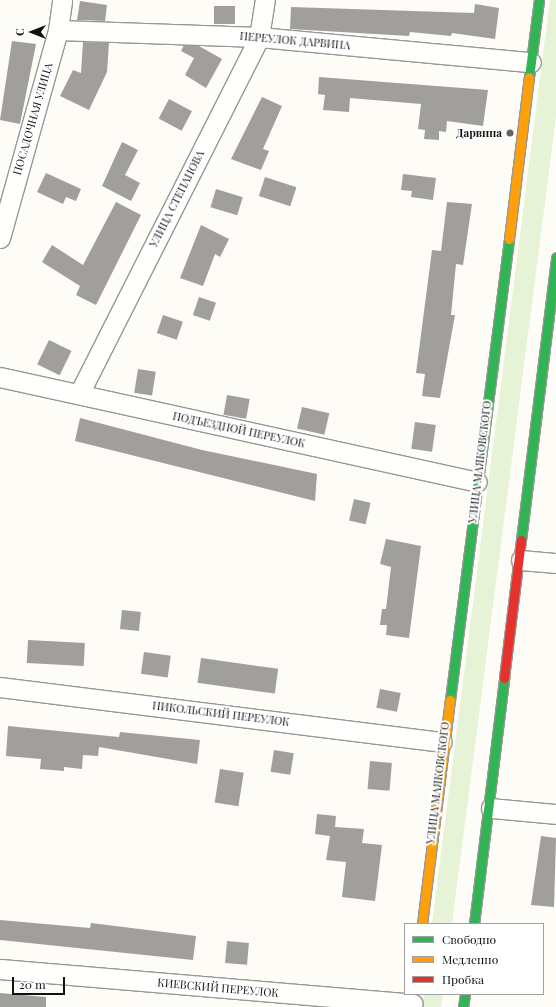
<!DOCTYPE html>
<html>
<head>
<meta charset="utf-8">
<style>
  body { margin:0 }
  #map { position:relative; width:556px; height:1007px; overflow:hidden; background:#fdfcf7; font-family:"Playfair Display",serif }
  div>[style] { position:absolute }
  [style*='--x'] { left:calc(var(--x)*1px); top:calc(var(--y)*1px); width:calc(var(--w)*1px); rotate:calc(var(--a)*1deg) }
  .green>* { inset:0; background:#e7f3d7 }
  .building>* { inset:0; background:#a19f9c; transform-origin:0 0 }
  .roads { filter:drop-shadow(1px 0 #979795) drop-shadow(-1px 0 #979795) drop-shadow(0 1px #979795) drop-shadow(0 -1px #979795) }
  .street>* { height:19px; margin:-9.5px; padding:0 9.5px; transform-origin:9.5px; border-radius:9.5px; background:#fffffe }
  .fast>* { height:9px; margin:-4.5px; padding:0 4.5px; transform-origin:4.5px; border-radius:4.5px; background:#30b455 }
  .slow>* { height:9px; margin:-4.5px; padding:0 4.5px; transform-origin:4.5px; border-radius:4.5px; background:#ff9f0a }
  .jam>* { height:9px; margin:-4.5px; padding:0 4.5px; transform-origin:4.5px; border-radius:4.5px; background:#e5322d }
  .dots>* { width:11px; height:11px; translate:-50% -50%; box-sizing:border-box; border:2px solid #fff; border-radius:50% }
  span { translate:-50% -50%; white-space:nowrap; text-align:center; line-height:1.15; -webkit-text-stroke:4px #fff; paint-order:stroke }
  .street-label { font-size:11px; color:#111 }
  .poi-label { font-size:11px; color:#111; font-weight:700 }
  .right { translate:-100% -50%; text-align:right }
  .legend { position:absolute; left:404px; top:923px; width:140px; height:72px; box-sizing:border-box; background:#fff; border:1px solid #a0a0a0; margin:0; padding:5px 7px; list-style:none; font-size:12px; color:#111 }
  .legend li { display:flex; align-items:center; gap:8px; height:20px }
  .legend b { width:20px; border:1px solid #a0a0a0 }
  .north { position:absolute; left:12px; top:12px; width:40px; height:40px; -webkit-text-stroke:3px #fff; paint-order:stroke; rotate:270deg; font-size:11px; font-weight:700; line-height:16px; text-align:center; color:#111 }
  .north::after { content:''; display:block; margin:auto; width:14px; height:18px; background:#111; clip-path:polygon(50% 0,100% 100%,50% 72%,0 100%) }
  .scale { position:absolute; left:12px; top:977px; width:53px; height:18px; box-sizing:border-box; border:2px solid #111; border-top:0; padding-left:5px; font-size:12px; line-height:14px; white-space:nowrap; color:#111; -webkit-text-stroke:3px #fff; paint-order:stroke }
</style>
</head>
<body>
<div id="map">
  <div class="green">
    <div style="clip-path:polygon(550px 0,556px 0,556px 117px,452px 924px,432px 924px)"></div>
    <div style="clip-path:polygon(424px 994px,443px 994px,441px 1007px,422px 1007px)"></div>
  </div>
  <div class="building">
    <div style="clip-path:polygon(80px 1px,107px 5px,105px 21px,77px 20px)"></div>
    <div style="clip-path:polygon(475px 4px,499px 8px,495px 39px,452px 33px,451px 36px,410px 32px,409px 36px,290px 29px,291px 7px,474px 13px)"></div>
    <div style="left:214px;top:6px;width:21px;height:18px"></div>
    <div style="clip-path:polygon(12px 41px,36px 44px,20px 124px,0 120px)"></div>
    <div style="clip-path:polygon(83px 42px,109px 43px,107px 72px,89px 110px,60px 96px,73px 70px,81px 73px)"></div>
    <div style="clip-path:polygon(184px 45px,199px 46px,222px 59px,206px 88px,185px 75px,194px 58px,181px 51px)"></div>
    <div style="clip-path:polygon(319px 77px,488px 90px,483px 126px,447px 121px,446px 132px,439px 131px,439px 140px,424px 139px,425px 130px,418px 129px,421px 104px,350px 98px,349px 112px,323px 110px,325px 95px,318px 94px)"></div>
    <div style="clip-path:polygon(262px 97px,282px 106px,263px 149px,269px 151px,261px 170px,231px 159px)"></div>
    <div style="left:169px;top:99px;width:26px;height:22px;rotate:28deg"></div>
    <div style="clip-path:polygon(122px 142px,138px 150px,125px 175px,140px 183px,131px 201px,102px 186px)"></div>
    <div style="clip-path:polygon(46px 173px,81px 189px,76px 201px,66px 197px,63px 204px,37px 192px)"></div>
    <div style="clip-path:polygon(403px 174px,436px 178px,433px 200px,411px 197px,412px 191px,401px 190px)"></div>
    <div style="left:265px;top:177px;width:33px;height:20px;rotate:18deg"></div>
    <div style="left:216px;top:189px;width:28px;height:19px;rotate:17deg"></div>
    <div style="clip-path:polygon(116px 202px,141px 215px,96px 305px,76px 295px,80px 286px,42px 262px,52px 245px,83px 265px)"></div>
    <div style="clip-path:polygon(447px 202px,472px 204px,463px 265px,456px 264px,451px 315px,455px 315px,440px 398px,422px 396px,425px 374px,416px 373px,432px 250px,441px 251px)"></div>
    <div style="clip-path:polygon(201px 225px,229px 239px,220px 257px,215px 254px,203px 286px,180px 278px)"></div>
    <div style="left:199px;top:297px;width:18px;height:19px;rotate:19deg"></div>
    <div style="left:163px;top:315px;width:21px;height:19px;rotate:19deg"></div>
    <div style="left:49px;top:340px;width:25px;height:27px;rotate:26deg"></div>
    <div style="left:138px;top:369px;width:18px;height:24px;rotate:9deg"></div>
    <div style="left:227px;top:395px;width:23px;height:20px;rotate:10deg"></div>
    <div style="left:302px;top:407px;width:28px;height:22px;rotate:13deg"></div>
    <div style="clip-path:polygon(80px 418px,202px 450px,317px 474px,315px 501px,75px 441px)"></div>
    <div style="left:415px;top:422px;width:21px;height:27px;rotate:8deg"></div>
    <div style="left:354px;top:499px;width:17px;height:22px;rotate:13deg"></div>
    <div style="clip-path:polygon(386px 539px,421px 546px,409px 638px,386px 635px,387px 625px,380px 625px,382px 609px,386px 609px,391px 567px,380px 564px)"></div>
    <div style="left:122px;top:610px;width:19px;height:19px;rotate:6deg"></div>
    <div style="left:28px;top:640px;width:57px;height:23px;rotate:3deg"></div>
    <div style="left:144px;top:652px;width:27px;height:22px;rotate:8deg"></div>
    <div style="left:201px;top:658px;width:78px;height:25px;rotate:8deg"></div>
    <div style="left:380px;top:689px;width:21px;height:19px;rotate:11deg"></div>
    <div style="clip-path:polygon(8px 726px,119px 737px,120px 732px,200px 740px,197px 764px,99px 747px,98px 756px,83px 755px,82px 769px,64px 767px,64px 771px,40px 769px,41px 759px,6px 756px)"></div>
    <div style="left:274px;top:750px;width:20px;height:22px;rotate:9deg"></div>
    <div style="left:370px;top:761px;width:22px;height:28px;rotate:5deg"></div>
    <div style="left:220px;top:769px;width:24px;height:34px;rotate:9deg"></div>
    <div style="clip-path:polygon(317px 814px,336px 816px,335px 827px,364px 829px,362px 843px,382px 845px,375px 901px,342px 897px,346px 862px,326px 860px,330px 836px,315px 834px)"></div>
    <div style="clip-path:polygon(541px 836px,556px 838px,554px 907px,531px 905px)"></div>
    <div style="clip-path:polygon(0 920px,90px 928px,91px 923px,196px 936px,193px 960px,0 940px)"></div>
    <div style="left:227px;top:941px;width:22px;height:22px;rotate:5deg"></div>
    <div style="clip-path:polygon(0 993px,46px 997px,46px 1007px,0 1007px)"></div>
  </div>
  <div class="roads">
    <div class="street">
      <div style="--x:58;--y:30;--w:201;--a:2"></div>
      <div style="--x:259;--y:37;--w:273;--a:5.3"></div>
      <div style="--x:0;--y:238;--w:216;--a:-74.4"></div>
      <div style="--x:58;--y:30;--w:30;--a:-82"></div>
      <div style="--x:0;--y:377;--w:488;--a:12.4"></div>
      <div style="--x:79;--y:394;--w:400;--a:-63.2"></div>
      <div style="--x:259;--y:37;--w:37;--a:-81"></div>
      <div style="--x:521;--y:560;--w:35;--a:5"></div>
      <div style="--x:0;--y:687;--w:445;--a:7.1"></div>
      <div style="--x:491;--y:808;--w:65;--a:5.3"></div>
      <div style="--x:0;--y:969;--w:414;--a:4.8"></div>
    </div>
    <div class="fast">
      <div style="--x:529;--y:77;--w:78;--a:-82.6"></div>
      <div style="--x:521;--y:540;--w:285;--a:-82.9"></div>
      <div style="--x:450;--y:700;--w:465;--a:-82.7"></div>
      <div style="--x:474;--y:924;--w:248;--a:-83"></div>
      <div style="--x:463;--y:1007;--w:13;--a:-81"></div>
    </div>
    <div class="slow">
      <div style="--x:509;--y:239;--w:163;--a:-83"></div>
      <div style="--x:422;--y:924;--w:226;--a:-82.9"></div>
    </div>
    <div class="jam">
      <div style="--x:504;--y:678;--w:139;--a:-83"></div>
    </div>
  </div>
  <div class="dots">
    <div style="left:510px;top:133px;background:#646362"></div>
  </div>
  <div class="street-label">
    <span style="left:295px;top:41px;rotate:5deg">ПЕРЕУЛОК ДАРВИНА</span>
    <span style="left:33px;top:119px;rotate:-74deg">ПОСАДОЧНАЯ УЛИЦА</span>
    <span style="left:177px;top:199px;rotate:-63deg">УЛИЦА СТЕПАНОВА</span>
    <span style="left:239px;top:430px;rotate:12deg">ПОДЪЕЗДНОЙ ПЕРЕУЛОК</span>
    <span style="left:480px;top:462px;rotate:-83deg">УЛИЦА МАЯКОВСКОГО</span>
    <span style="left:221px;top:714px;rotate:7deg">НИКОЛЬСКИЙ ПЕРЕУЛОК</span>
    <span style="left:438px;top:783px;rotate:-83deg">УЛИЦА МАЯКОВСКОГО</span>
    <span style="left:218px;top:988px;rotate:5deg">КИЕВСКИЙ ПЕРЕУЛОК</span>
  </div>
  <div class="poi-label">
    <span class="right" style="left:502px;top:133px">Дарвина</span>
  </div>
  <ul class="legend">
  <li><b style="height:5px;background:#30b455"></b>Свободно</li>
  <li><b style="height:5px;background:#ff9f0a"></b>Медленно</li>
  <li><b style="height:5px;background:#e5322d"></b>Пробка</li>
  </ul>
  <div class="north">С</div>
  <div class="scale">20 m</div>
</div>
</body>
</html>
